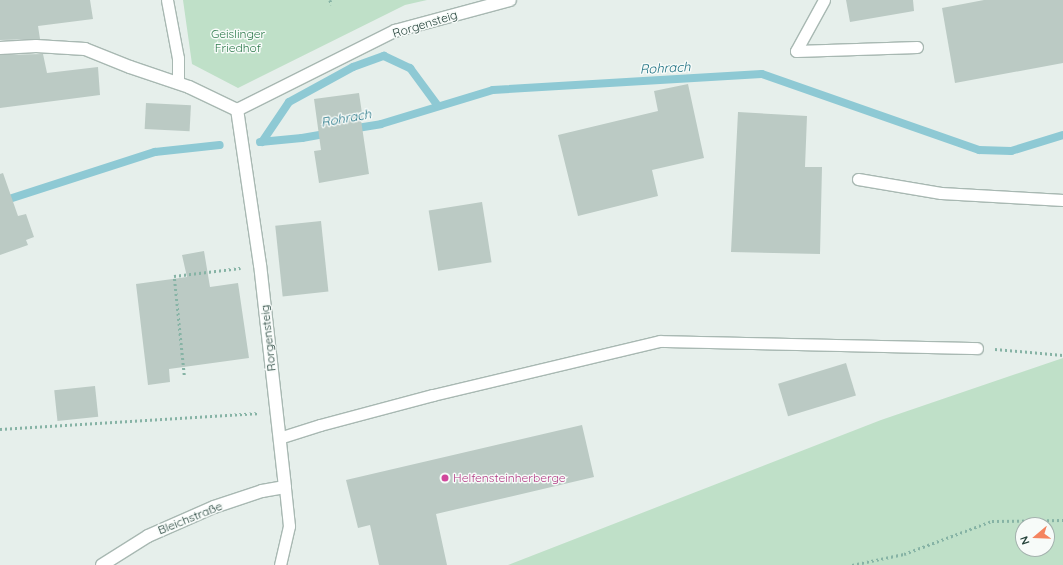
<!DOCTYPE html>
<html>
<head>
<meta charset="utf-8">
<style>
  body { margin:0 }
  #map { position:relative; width:1063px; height:565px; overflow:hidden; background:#e6efeb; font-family:Quicksand,sans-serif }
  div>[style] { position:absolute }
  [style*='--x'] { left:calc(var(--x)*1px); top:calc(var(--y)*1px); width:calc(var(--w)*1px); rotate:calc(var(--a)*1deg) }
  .green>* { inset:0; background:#bfe0c8 }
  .stream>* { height:8px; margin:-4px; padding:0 4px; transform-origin:4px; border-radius:4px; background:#8ec9d4 }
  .building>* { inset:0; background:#bbcac4; transform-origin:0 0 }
  .path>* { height:2.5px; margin-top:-1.25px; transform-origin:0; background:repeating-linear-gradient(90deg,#86b3a5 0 2px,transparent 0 5px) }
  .roads { filter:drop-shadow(1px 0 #a8b8b2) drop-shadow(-1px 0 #a8b8b2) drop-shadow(0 1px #a8b8b2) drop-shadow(0 -1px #a8b8b2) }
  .service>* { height:11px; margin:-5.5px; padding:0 5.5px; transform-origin:5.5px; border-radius:5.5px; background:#fff }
  .minor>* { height:12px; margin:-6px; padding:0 6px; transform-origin:6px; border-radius:6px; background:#fff }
  .dots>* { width:11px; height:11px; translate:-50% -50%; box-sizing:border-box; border:2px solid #f7fbf9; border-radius:50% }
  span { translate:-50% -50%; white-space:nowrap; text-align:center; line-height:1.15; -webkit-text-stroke:3px #f7fbf9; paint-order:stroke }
  .street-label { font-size:12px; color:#24423a }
  .park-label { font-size:12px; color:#2d7a4b }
  .hotel-label { font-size:12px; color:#b23c85 }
  .left { translate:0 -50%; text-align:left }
  .water-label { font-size:13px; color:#1c6f80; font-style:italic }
  .north { position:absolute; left:1015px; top:517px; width:40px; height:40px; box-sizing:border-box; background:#f7fbf9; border:1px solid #a3b1ad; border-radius:50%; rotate:251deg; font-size:11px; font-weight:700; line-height:16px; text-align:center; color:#24423a }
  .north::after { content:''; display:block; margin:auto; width:14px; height:18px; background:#f4845f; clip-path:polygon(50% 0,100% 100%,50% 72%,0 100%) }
</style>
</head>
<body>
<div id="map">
  <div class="green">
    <div style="clip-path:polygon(183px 0,427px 0,405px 5px,238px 88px,192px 64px)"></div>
    <div style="clip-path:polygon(evenodd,1063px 358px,1063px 565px,508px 565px,881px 420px,1063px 358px,1023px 525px,1047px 525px,1047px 549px,1023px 549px,1023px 525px)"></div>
  </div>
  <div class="stream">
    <div style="--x:351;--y:129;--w:30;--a:-9"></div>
    <div style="--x:381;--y:124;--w:117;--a:-16.9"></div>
    <div style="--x:493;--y:90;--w:269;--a:-3.4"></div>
    <div style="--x:762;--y:74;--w:230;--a:19.3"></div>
    <div style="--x:979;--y:150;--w:32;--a:2"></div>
    <div style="--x:1011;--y:151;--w:54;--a:-17.1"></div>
    <div style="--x:260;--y:142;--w:42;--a:-5.4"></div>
    <div style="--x:302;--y:138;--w:28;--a:-10"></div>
    <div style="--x:262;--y:142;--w:48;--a:-56"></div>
    <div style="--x:289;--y:102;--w:73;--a:-28.7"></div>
    <div style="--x:353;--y:67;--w:33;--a:-20"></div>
    <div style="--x:384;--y:56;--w:29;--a:25"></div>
    <div style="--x:410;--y:68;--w:47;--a:53.6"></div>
    <div style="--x:0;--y:202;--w:163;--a:-17.9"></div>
    <div style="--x:155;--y:152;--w:65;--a:-6.1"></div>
  </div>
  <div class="building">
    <div style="clip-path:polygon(0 0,90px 0,93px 19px,38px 26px,40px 39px,0 40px)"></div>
    <div style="clip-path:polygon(846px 0,913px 0,914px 11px,850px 22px)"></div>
    <div style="clip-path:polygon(984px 0,1063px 0,1063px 63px,955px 83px,942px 8px)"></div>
    <div style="clip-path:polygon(43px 54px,47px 73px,98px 67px,100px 95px,0 108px,0 55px)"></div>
    <div style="clip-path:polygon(688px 84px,704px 158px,652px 170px,658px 196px,578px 216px,558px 135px,658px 111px,654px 91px)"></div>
    <div style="clip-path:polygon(359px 93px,363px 120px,361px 120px,369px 174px,319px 183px,314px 151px,321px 150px,314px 99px)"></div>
    <div style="left:146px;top:103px;width:45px;height:26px;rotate:3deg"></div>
    <div style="clip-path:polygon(738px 112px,807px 116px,805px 167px,822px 167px,820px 254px,731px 252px)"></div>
    <div style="clip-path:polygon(3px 173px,18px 216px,26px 214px,34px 237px,26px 240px,28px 245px,0 255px,0 174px)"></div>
    <div style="left:482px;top:202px;width:61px;height:54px;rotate:81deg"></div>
    <div style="left:321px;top:221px;width:71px;height:46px;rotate:84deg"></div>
    <div style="clip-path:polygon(204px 251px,210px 287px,238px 283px,249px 358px,169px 369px,170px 382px,148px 385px,136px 284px,187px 277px,182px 255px)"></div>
    <div style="left:846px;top:363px;width:34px;height:71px;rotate:73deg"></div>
    <div style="left:95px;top:386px;width:31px;height:41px;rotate:84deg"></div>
    <div style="clip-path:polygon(582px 425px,594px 477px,436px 514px,447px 565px,379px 565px,370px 525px,358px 528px,346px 480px)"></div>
  </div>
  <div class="path">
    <div style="--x:330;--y:0;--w:5;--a:68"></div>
    <div style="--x:995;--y:349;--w:68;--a:5"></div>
    <div style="--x:184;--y:375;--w:100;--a:-95.8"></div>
    <div style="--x:174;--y:276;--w:67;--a:-6.8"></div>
    <div style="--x:0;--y:429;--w:258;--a:-3.5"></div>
    <div style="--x:852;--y:565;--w:53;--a:-11.9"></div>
    <div style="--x:904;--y:554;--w:94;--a:-20.6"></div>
    <div style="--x:992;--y:521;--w:71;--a:-0.8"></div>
  </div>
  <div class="roads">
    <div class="service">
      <div style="--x:167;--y:0;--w:59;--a:79.3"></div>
      <div style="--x:178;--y:58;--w:25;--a:90"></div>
      <div style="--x:824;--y:0;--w:58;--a:118.8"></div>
      <div style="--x:796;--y:51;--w:121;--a:-1.9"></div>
      <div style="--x:858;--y:179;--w:84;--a:9.6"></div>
      <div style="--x:941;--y:193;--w:122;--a:3.3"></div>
      <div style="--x:279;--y:438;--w:43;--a:-17.6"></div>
      <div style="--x:320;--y:425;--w:117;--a:-14.9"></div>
      <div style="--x:433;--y:395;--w:233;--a:-13.4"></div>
      <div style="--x:660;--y:341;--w:317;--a:1.3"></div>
      <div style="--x:280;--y:565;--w:40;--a:-77"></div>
      <div style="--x:289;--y:526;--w:39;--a:-96"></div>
    </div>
    <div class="minor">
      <div style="--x:0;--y:48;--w:36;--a:-3"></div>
      <div style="--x:36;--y:46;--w:49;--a:3.5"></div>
      <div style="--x:85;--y:49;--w:48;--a:21.8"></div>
      <div style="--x:130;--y:67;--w:62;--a:18.7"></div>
      <div style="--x:189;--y:87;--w:53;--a:25.6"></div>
      <div style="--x:237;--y:110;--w:177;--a:-26.6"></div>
      <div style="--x:395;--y:31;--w:119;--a:-15.1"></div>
      <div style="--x:102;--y:565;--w:54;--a:-32.2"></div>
      <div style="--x:148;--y:536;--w:72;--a:-23.7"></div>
      <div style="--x:214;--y:507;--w:51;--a:-18.4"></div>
      <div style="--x:262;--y:491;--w:23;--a:-10"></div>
      <div style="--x:285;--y:487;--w:223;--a:-96.4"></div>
      <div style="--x:260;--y:265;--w:157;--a:-98.4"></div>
    </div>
  </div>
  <div class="dots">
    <div style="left:445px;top:478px;background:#d1479c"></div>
  </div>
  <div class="street-label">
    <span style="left:425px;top:24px;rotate:-17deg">Rorgensteig</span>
    <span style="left:268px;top:338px;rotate:-96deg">Rorgensteig</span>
    <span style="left:190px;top:518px;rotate:-22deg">Bleichstraße</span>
  </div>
  <div class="park-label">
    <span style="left:238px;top:41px">Geislinger<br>Friedhof</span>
  </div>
  <div class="hotel-label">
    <span class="left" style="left:453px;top:478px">Helfensteinherberge</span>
  </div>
  <div class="water-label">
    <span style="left:665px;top:68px;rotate:-3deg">Rohrach</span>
    <span style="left:346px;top:118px;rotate:-10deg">Rohrach</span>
  </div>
  <div class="north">N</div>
</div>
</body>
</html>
